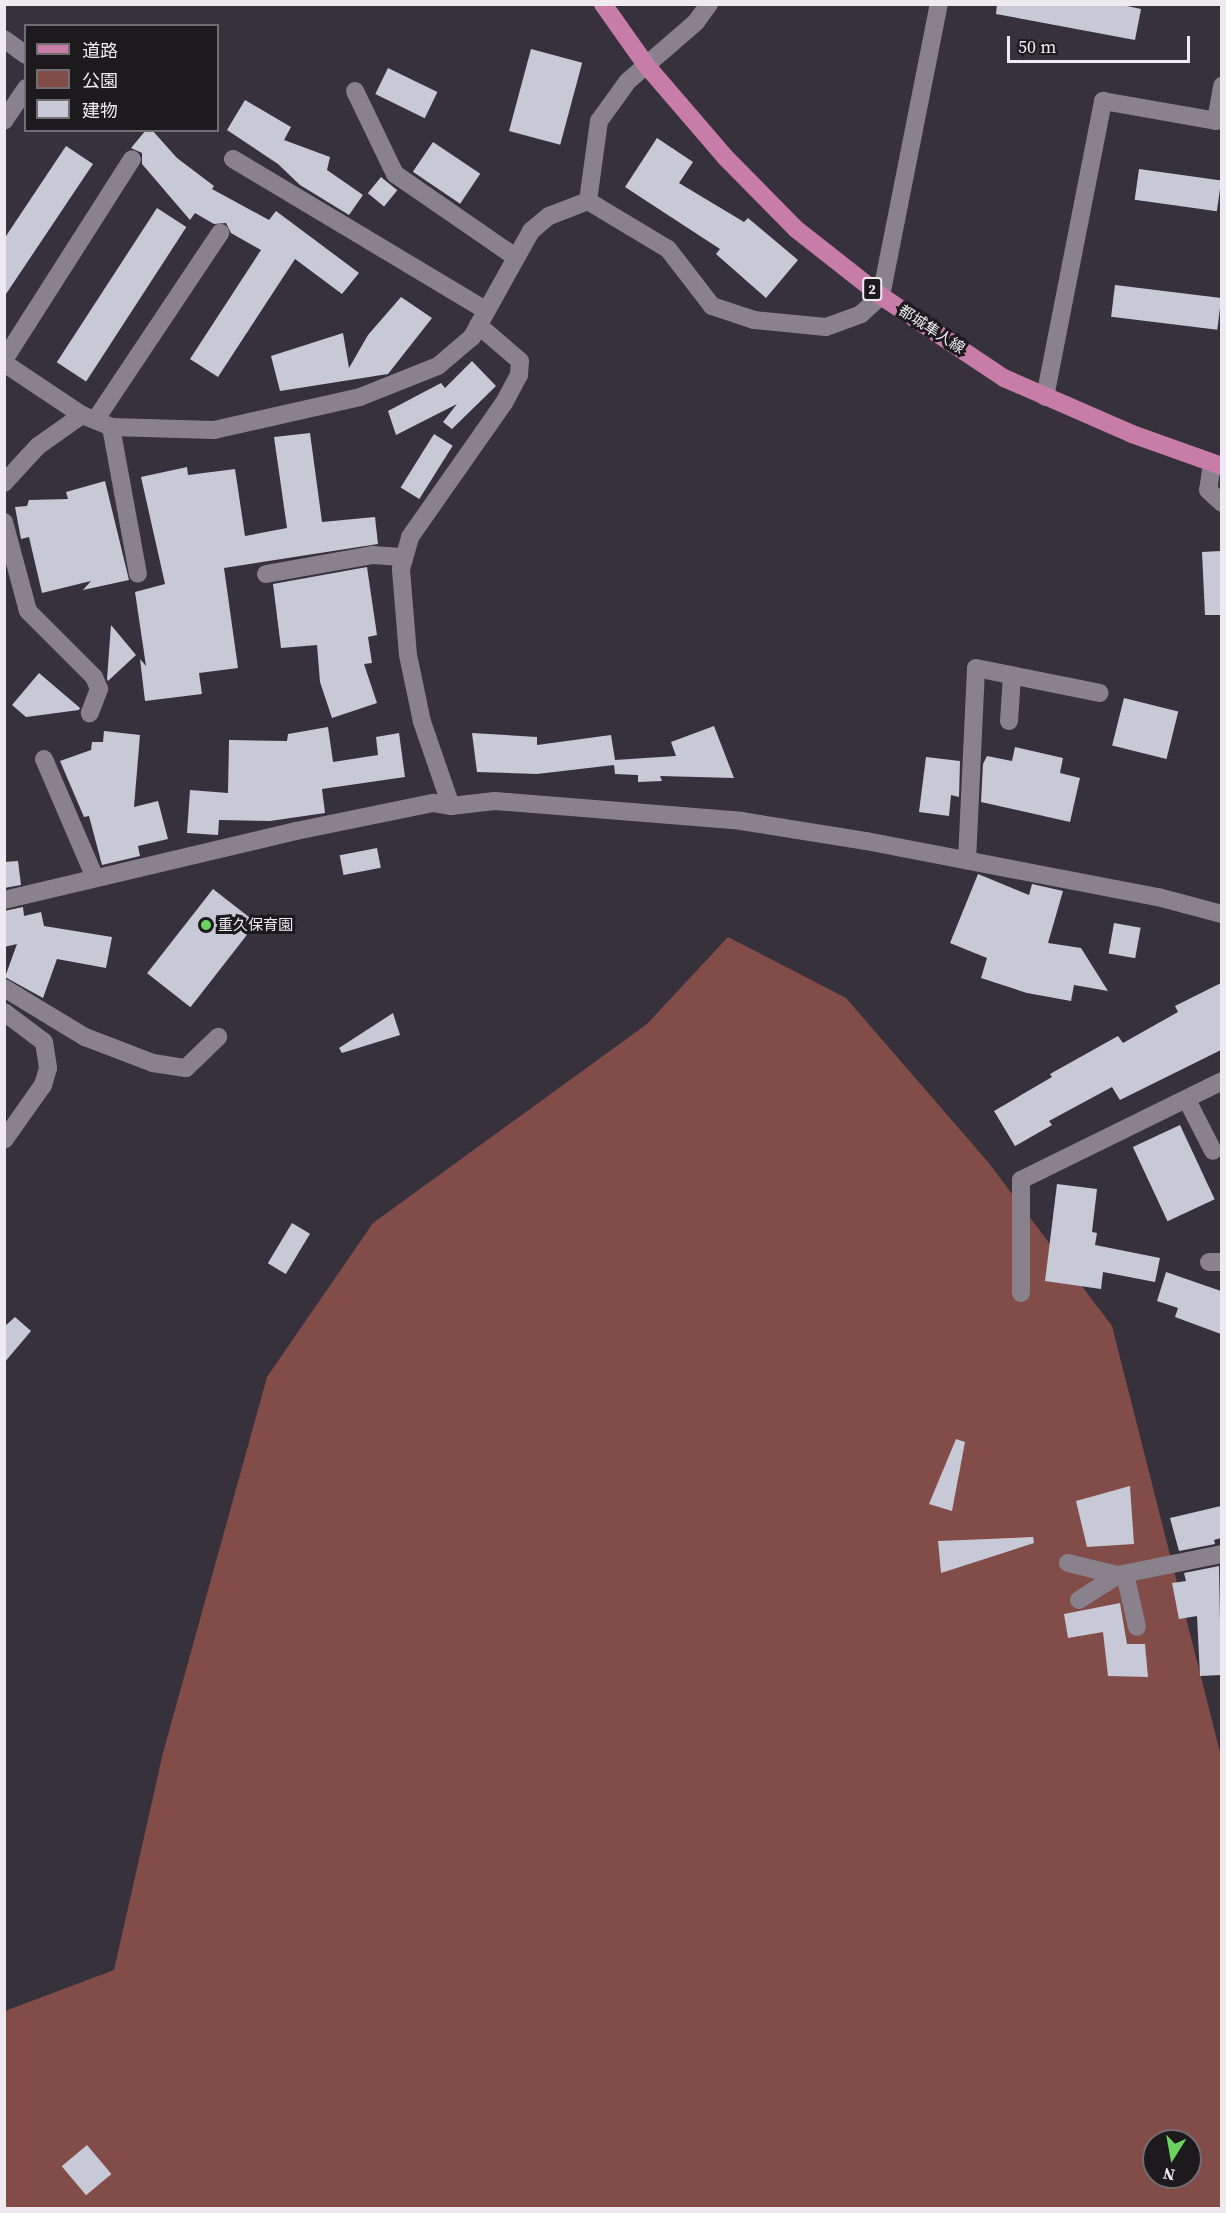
<!DOCTYPE html>
<html>
<head>
<meta charset="utf-8">
<style>
  body { margin:0 }
  #map { position:relative; width:1226px; height:2213px; overflow:hidden; background:#37313b; font-family:"Source Serif 4","Noto Sans JP",serif }
  div>[style] { position:absolute }
  [style*='--x'] { left:calc(var(--x)*1px); top:calc(var(--y)*1px); width:calc(var(--w)*1px); rotate:calc(var(--a)*1deg) }
  .green>* { inset:0; background:#824c49 }
  .building>* { inset:0; background:#c8c9d7; transform-origin:0 0 }
  .street>* { height:18px; margin:-9px; padding:0 9px; transform-origin:9px; border-radius:9px; background:#89828d }
  .primary>* { height:18px; margin:-9px; padding:0 9px; transform-origin:9px; border-radius:9px; background:#c77da7 }
  .dots>* { width:16px; height:16px; translate:-50% -50%; box-sizing:border-box; border:3px solid #1d1a1e; border-radius:50% }
  span { translate:-50% -50%; white-space:nowrap; text-align:center; line-height:1.15; -webkit-text-stroke:6px #1d1a1e; paint-order:stroke }
  .shield-label span { padding:2px 4px; background:#1d1a1e; border:2px solid; border-radius:4px; -webkit-text-stroke-width:0 }
  .shield-label { font-size:14px; color:#eeeaf0; font-weight:700 }
  .street-label { font-size:15px; color:#eeeaf0 }
  .poi-label { font-size:15px; color:#eeeaf0 }
  .left { translate:0 -50%; text-align:left }
  .frame { position:absolute; inset:0; border:6px solid #eeeaf0; pointer-events:none }
  .legend { position:absolute; left:24px; top:24px; width:195px; height:108px; box-sizing:border-box; background:#1d1a1e; border:2px solid #716d72; margin:0; padding:8px 10px; list-style:none; font-size:18px; color:#eeeaf0 }
  .legend li { display:flex; align-items:center; gap:12px; height:30px }
  .legend b { width:30px; border:2px solid #716d72 }
  .north { position:absolute; left:1142px; top:2129px; width:60px; height:60px; box-sizing:border-box; background:#1d1a1e; border:2px solid #716d72; border-radius:50%; rotate:191deg; font-size:16px; font-weight:700; line-height:24px; text-align:center; color:#eeeaf0 }
  .north::after { content:''; display:block; margin:auto; width:21px; height:27px; background:#6bd362; clip-path:polygon(50% 0,100% 100%,50% 72%,0 100%) }
  .scale { position:absolute; left:1007px; top:36px; width:183px; height:27px; box-sizing:border-box; border:3px solid #eeeaf0; border-top:0; padding-left:8px; font-size:18px; line-height:21px; white-space:nowrap; color:#eeeaf0; -webkit-text-stroke:4px #1d1a1e; paint-order:stroke }
</style>
</head>
<body>
<div id="map">
  <div class="green">
    <div style="clip-path:polygon(evenodd,728px 937px,846px 998px,988px 1162px,1112px 1326px,1221px 1756px,1221px 2208px,5px 2208px,5px 2011px,114px 1970px,163px 1753px,267px 1377px,373px 1223px,647px 1024px,728px 937px,1154px 2141px,1190px 2141px,1190px 2177px,1154px 2177px,1154px 2141px)"></div>
  </div>
  <div class="building">
    <div style="clip-path:polygon(997px 4px,1118px 4px,1141px 9px,1135px 40px,996px 14px)"></div>
    <div style="left:531px;top:49px;width:53px;height:85px;rotate:15deg"></div>
    <div style="left:388px;top:68px;width:55px;height:29px;rotate:26deg"></div>
    <div style="clip-path:polygon(245px 100px,291px 127px,284px 140px,330px 157px,327px 170px,363px 195px,349px 215px,300px 185px,278px 164px,227px 130px)"></div>
    <div style="clip-path:polygon(146px 130px,152px 130px,177px 158px,214px 186px,212px 189px,269px 220px,276px 211px,359px 273px,342px 294px,295px 259px,218px 377px,190px 359px,261px 250px,231px 233px,226px 223px,214px 224px,195px 213px,190px 220px,142px 164px,142px 153px,131px 148px)"></div>
    <div style="clip-path:polygon(657px 138px,693px 162px,679px 183px,744px 222px,748px 218px,798px 260px,766px 298px,716px 254px,720px 249px,625px 187px)"></div>
    <div style="left:433px;top:142px;width:57px;height:36px;rotate:34deg"></div>
    <div style="clip-path:polygon(66px 146px,93px 164px,4px 297px,4px 239px)"></div>
    <div style="left:1139px;top:169px;width:83px;height:31px;rotate:8deg"></div>
    <div style="left:381px;top:177px;width:21px;height:21px;rotate:39deg"></div>
    <div style="left:157px;top:208px;width:35px;height:184px;rotate:33deg"></div>
    <div style="left:1115px;top:285px;width:107px;height:32px;rotate:7deg"></div>
    <div style="clip-path:polygon(401px 297px,432px 318px,388px 374px,280px 391px,271px 356px,343px 333px,349px 368px,368px 335px)"></div>
    <div style="clip-path:polygon(472px 361px,496px 386px,452px 429px,443px 422px,457px 404px,396px 435px,388px 411px,441px 383px,445px 388px)"></div>
    <div style="clip-path:polygon(310px 433px,322px 522px,375px 517px,378px 544px,224px 568px,238px 668px,199px 673px,202px 694px,145px 701px,140px 659px,146px 666px,135px 592px,165px 584px,141px 477px,187px 467px,188px 475px,235px 469px,245px 536px,287px 528px,274px 437px)"></div>
    <div style="left:434px;top:434px;width:22px;height:63px;rotate:32deg"></div>
    <div style="clip-path:polygon(105px 481px,129px 580px,83px 590px,91px 581px,42px 593px,29px 537px,21px 539px,15px 507px,27px 506px,29px 500px,68px 499px,66px 492px)"></div>
    <div style="clip-path:polygon(1221px 551px,1221px 615px,1205px 615px,1202px 552px)"></div>
    <div style="clip-path:polygon(367px 567px,377px 635px,368px 637px,372px 663px,364px 664px,377px 703px,332px 718px,320px 682px,317px 645px,281px 648px,273px 584px)"></div>
    <div style="clip-path:polygon(111px 625px,136px 655px,108px 681px,107px 679px)"></div>
    <div style="clip-path:polygon(39px 673px,80px 708px,79px 710px,26px 717px,12px 705px)"></div>
    <div style="left:1124px;top:698px;width:56px;height:49px;rotate:14deg"></div>
    <div style="clip-path:polygon(714px 726px,734px 778px,660px 776px,662px 781px,638px 782px,638px 775px,615px 774px,614px 765px,537px 774px,477px 772px,472px 733px,537px 737px,537px 745px,611px 735px,615px 760px,676px 756px,671px 742px)"></div>
    <div style="clip-path:polygon(328px 727px,333px 762px,378px 755px,376px 737px,399px 733px,405px 777px,322px 789px,325px 813px,270px 821px,219px 820px,218px 835px,187px 833px,190px 790px,228px 793px,229px 740px,287px 741px,288px 734px)"></div>
    <div style="clip-path:polygon(104px 731px,140px 735px,134px 807px,158px 801px,168px 839px,138px 846px,140px 856px,102px 865px,89px 816px,84px 817px,60px 761px,91px 750px,92px 742px,103px 742px)"></div>
    <div style="clip-path:polygon(1015px 747px,1063px 758px,1060px 773px,1080px 778px,1070px 822px,981px 802px,983px 764px,987px 756px,1012px 761px)"></div>
    <div style="clip-path:polygon(926px 757px,960px 761px,959px 797px,951px 795px,949px 816px,919px 812px)"></div>
    <div style="left:377px;top:848px;width:20px;height:38px;rotate:79deg"></div>
    <div style="clip-path:polygon(18px 861px,21px 885px,4px 888px,4px 862px)"></div>
    <div style="clip-path:polygon(978px 874px,1029px 895px,1032px 884px,1063px 891px,1048px 943px,1081px 948px,1108px 991px,1074px 985px,1071px 1001px,1027px 993px,981px 978px,987px 958px,950px 943px)"></div>
    <div style="left:213px;top:889px;width:55px;height:107px;rotate:38deg"></div>
    <div style="clip-path:polygon(23px 907px,24px 916px,41px 912px,44px 926px,112px 937px,106px 968px,57px 959px,43px 998px,5px 977px,17px 944px,4px 947px,4px 911px)"></div>
    <div style="left:1114px;top:923px;width:27px;height:31px;rotate:10deg"></div>
    <div style="clip-path:polygon(1221px 983px,1221px 1050px,1120px 1100px,1112px 1087px,1049px 1121px,1052px 1125px,1015px 1146px,994px 1111px,1052px 1077px,1050px 1074px,1118px 1036px,1123px 1043px,1178px 1012px,1175px 1006px)"></div>
    <div style="clip-path:polygon(393px 1013px,400px 1035px,342px 1053px,339px 1048px)"></div>
    <div style="left:1180px;top:1125px;width:82px;height:52px;rotate:65deg"></div>
    <div style="clip-path:polygon(1057px 1184px,1097px 1189px,1092px 1232px,1097px 1233px,1095px 1245px,1160px 1258px,1155px 1282px,1103px 1272px,1101px 1289px,1045px 1281px)"></div>
    <div style="left:292px;top:1223px;width:21px;height:47px;rotate:31deg"></div>
    <div style="clip-path:polygon(1166px 1272px,1221px 1291px,1221px 1334px,1175px 1317px,1178px 1308px,1157px 1301px)"></div>
    <div style="clip-path:polygon(15px 1317px,31px 1331px,4px 1363px,4px 1327px)"></div>
    <div style="clip-path:polygon(956px 1439px,965px 1442px,952px 1511px,929px 1504px)"></div>
    <div style="clip-path:polygon(1130px 1486px,1134px 1544px,1087px 1547px,1076px 1501px)"></div>
    <div style="clip-path:polygon(1221px 1506px,1221px 1538px,1214px 1540px,1215px 1544px,1179px 1551px,1170px 1518px)"></div>
    <div style="clip-path:polygon(1033px 1537px,1034px 1543px,941px 1573px,938px 1541px)"></div>
    <div style="clip-path:polygon(1219px 1566px,1221px 1675px,1200px 1676px,1197px 1616px,1179px 1619px,1172px 1583px,1186px 1581px,1184px 1573px)"></div>
    <div style="clip-path:polygon(1120px 1603px,1127px 1644px,1145px 1644px,1148px 1677px,1108px 1676px,1103px 1632px,1068px 1638px,1064px 1614px)"></div>
    <div style="left:87px;top:2145px;width:38px;height:33px;rotate:50deg"></div>
  </div>
  <div class="street">
    <div style="--x:4;--y:39;--w:27;--a:36"></div>
    <div style="--x:355;--y:91;--w:92;--a:64.3"></div>
    <div style="--x:395;--y:174;--w:145;--a:34.6"></div>
    <div style="--x:4;--y:121;--w:40;--a:-56"></div>
    <div style="--x:233;--y:159;--w:292;--a:30.9"></div>
    <div style="--x:588;--y:201;--w:81;--a:-82.2"></div>
    <div style="--x:599;--y:121;--w:49;--a:-54.1"></div>
    <div style="--x:628;--y:81;--w:90;--a:-40.9"></div>
    <div style="--x:696;--y:22;--w:22;--a:-54"></div>
    <div style="--x:4;--y:360;--w:238;--a:-57.5"></div>
    <div style="--x:4;--y:363;--w:94;--a:33.7"></div>
    <div style="--x:1045;--y:397;--w:302;--a:-78.9"></div>
    <div style="--x:1103;--y:101;--w:115;--a:10"></div>
    <div style="--x:1216;--y:121;--w:36;--a:-80"></div>
    <div style="--x:96;--y:419;--w:224;--a:-56.3"></div>
    <div style="--x:111;--y:427;--w:149;--a:79.6"></div>
    <div style="--x:1212;--y:463;--w:27;--a:98"></div>
    <div style="--x:1208;--y:490;--w:19;--a:43"></div>
    <div style="--x:4;--y:483;--w:50;--a:-47.4"></div>
    <div style="--x:38;--y:446;--w:54;--a:-35.2"></div>
    <div style="--x:82;--y:415;--w:31;--a:22"></div>
    <div style="--x:111;--y:427;--w:103;--a:1.7"></div>
    <div style="--x:214;--y:430;--w:150;--a:-12.7"></div>
    <div style="--x:360;--y:397;--w:84;--a:-21.7"></div>
    <div style="--x:438;--y:366;--w:45;--a:-40.5"></div>
    <div style="--x:472;--y:337;--w:121;--a:-60.9"></div>
    <div style="--x:531;--y:231;--w:23;--a:-40"></div>
    <div style="--x:549;--y:216;--w:42;--a:-21"></div>
    <div style="--x:588;--y:201;--w:93;--a:31"></div>
    <div style="--x:668;--y:249;--w:72;--a:52.3"></div>
    <div style="--x:712;--y:306;--w:44;--a:18.4"></div>
    <div style="--x:754;--y:320;--w:72;--a:5.6"></div>
    <div style="--x:826;--y:327;--w:37;--a:-20"></div>
    <div style="--x:861;--y:314;--w:27;--a:-42"></div>
    <div style="--x:881;--y:296;--w:298;--a:-78.8"></div>
    <div style="--x:4;--y:522;--w:92;--a:74.9"></div>
    <div style="--x:28;--y:611;--w:93;--a:45"></div>
    <div style="--x:94;--y:677;--w:13;--a:67"></div>
    <div style="--x:99;--y:689;--w:26;--a:111"></div>
    <div style="--x:266;--y:574;--w:109;--a:-10.1"></div>
    <div style="--x:373;--y:555;--w:28;--a:4"></div>
    <div style="--x:1009;--y:721;--w:45;--a:-86.2"></div>
    <div style="--x:44;--y:759;--w:129;--a:66.8"></div>
    <div style="--x:451;--y:806;--w:89;--a:-109"></div>
    <div style="--x:422;--y:722;--w:68;--a:-101.8"></div>
    <div style="--x:408;--y:655;--w:86;--a:-94.7"></div>
    <div style="--x:401;--y:569;--w:33;--a:-74"></div>
    <div style="--x:410;--y:537;--w:164;--a:-55"></div>
    <div style="--x:504;--y:403;--w:32;--a:-62"></div>
    <div style="--x:519;--y:375;--w:14;--a:-86"></div>
    <div style="--x:520;--y:361;--w:55;--a:-139.4"></div>
    <div style="--x:967;--y:860;--w:192;--a:-87.3"></div>
    <div style="--x:976;--y:668;--w:126;--a:11.4"></div>
    <div style="--x:4;--y:900;--w:300;--a:-13.3"></div>
    <div style="--x:296;--y:831;--w:140;--a:-11.6"></div>
    <div style="--x:433;--y:803;--w:18;--a:9"></div>
    <div style="--x:451;--y:806;--w:44;--a:-6.5"></div>
    <div style="--x:495;--y:801;--w:247;--a:4.6"></div>
    <div style="--x:741;--y:821;--w:127;--a:9.1"></div>
    <div style="--x:866;--y:841;--w:297;--a:10.9"></div>
    <div style="--x:1158;--y:897;--w:66;--a:14.9"></div>
    <div style="--x:4;--y:988;--w:95;--a:31.2"></div>
    <div style="--x:85;--y:1037;--w:73;--a:20.9"></div>
    <div style="--x:153;--y:1063;--w:33;--a:9"></div>
    <div style="--x:186;--y:1068;--w:45;--a:-44.1"></div>
    <div style="--x:4;--y:1012;--w:50;--a:36.9"></div>
    <div style="--x:44;--y:1042;--w:26;--a:81"></div>
    <div style="--x:48;--y:1068;--w:18;--a:106"></div>
    <div style="--x:43;--y:1085;--w:67;--a:125.3"></div>
    <div style="--x:1187;--y:1100;--w:57;--a:63"></div>
    <div style="--x:1209;--y:1262;--w:13;--a:0"></div>
    <div style="--x:1021;--y:1293;--w:113;--a:-90"></div>
    <div style="--x:1021;--y:1180;--w:224;--a:-26.2"></div>
    <div style="--x:1068;--y:1563;--w:51;--a:13.5"></div>
    <div style="--x:1118;--y:1575;--w:106;--a:-11.4"></div>
    <div style="--x:1125;--y:1574;--w:54;--a:77.2"></div>
    <div style="--x:1079;--y:1600;--w:46;--a:-32.7"></div>
  </div>
  <div class="primary">
    <div style="--x:603;--y:4;--w:75;--a:54.8"></div>
    <div style="--x:646;--y:65;--w:123;--a:49.3"></div>
    <div style="--x:726;--y:158;--w:100;--a:45.4"></div>
    <div style="--x:796;--y:229;--w:108;--a:38.2"></div>
    <div style="--x:881;--y:296;--w:148;--a:33.7"></div>
    <div style="--x:1004;--y:378;--w:140;--a:23.6"></div>
    <div style="--x:1132;--y:434;--w:96;--a:19.6"></div>
  </div>
  <div class="dots">
    <div style="left:206px;top:925px;background:#6bd362"></div>
  </div>
  <div class="shield-label">
    <span style="left:872px;top:289px">2</span>
  </div>
  <div class="street-label">
    <span style="left:932px;top:329px;rotate:33deg">都城隼人線</span>
  </div>
  <div class="poi-label">
    <span class="left" style="left:218px;top:925px">重久保育園</span>
  </div>
  <div class="frame"></div>
  <ul class="legend">
  <li><b style="height:8px;background:#c77da7"></b>道路</li>
  <li><b style="height:16px;background:#824c49"></b>公園</li>
  <li><b style="height:16px;background:#c8c9d7"></b>建物</li>
  </ul>
  <div class="north">N</div>
  <div class="scale">50 m</div>
</div>
</body>
</html>
